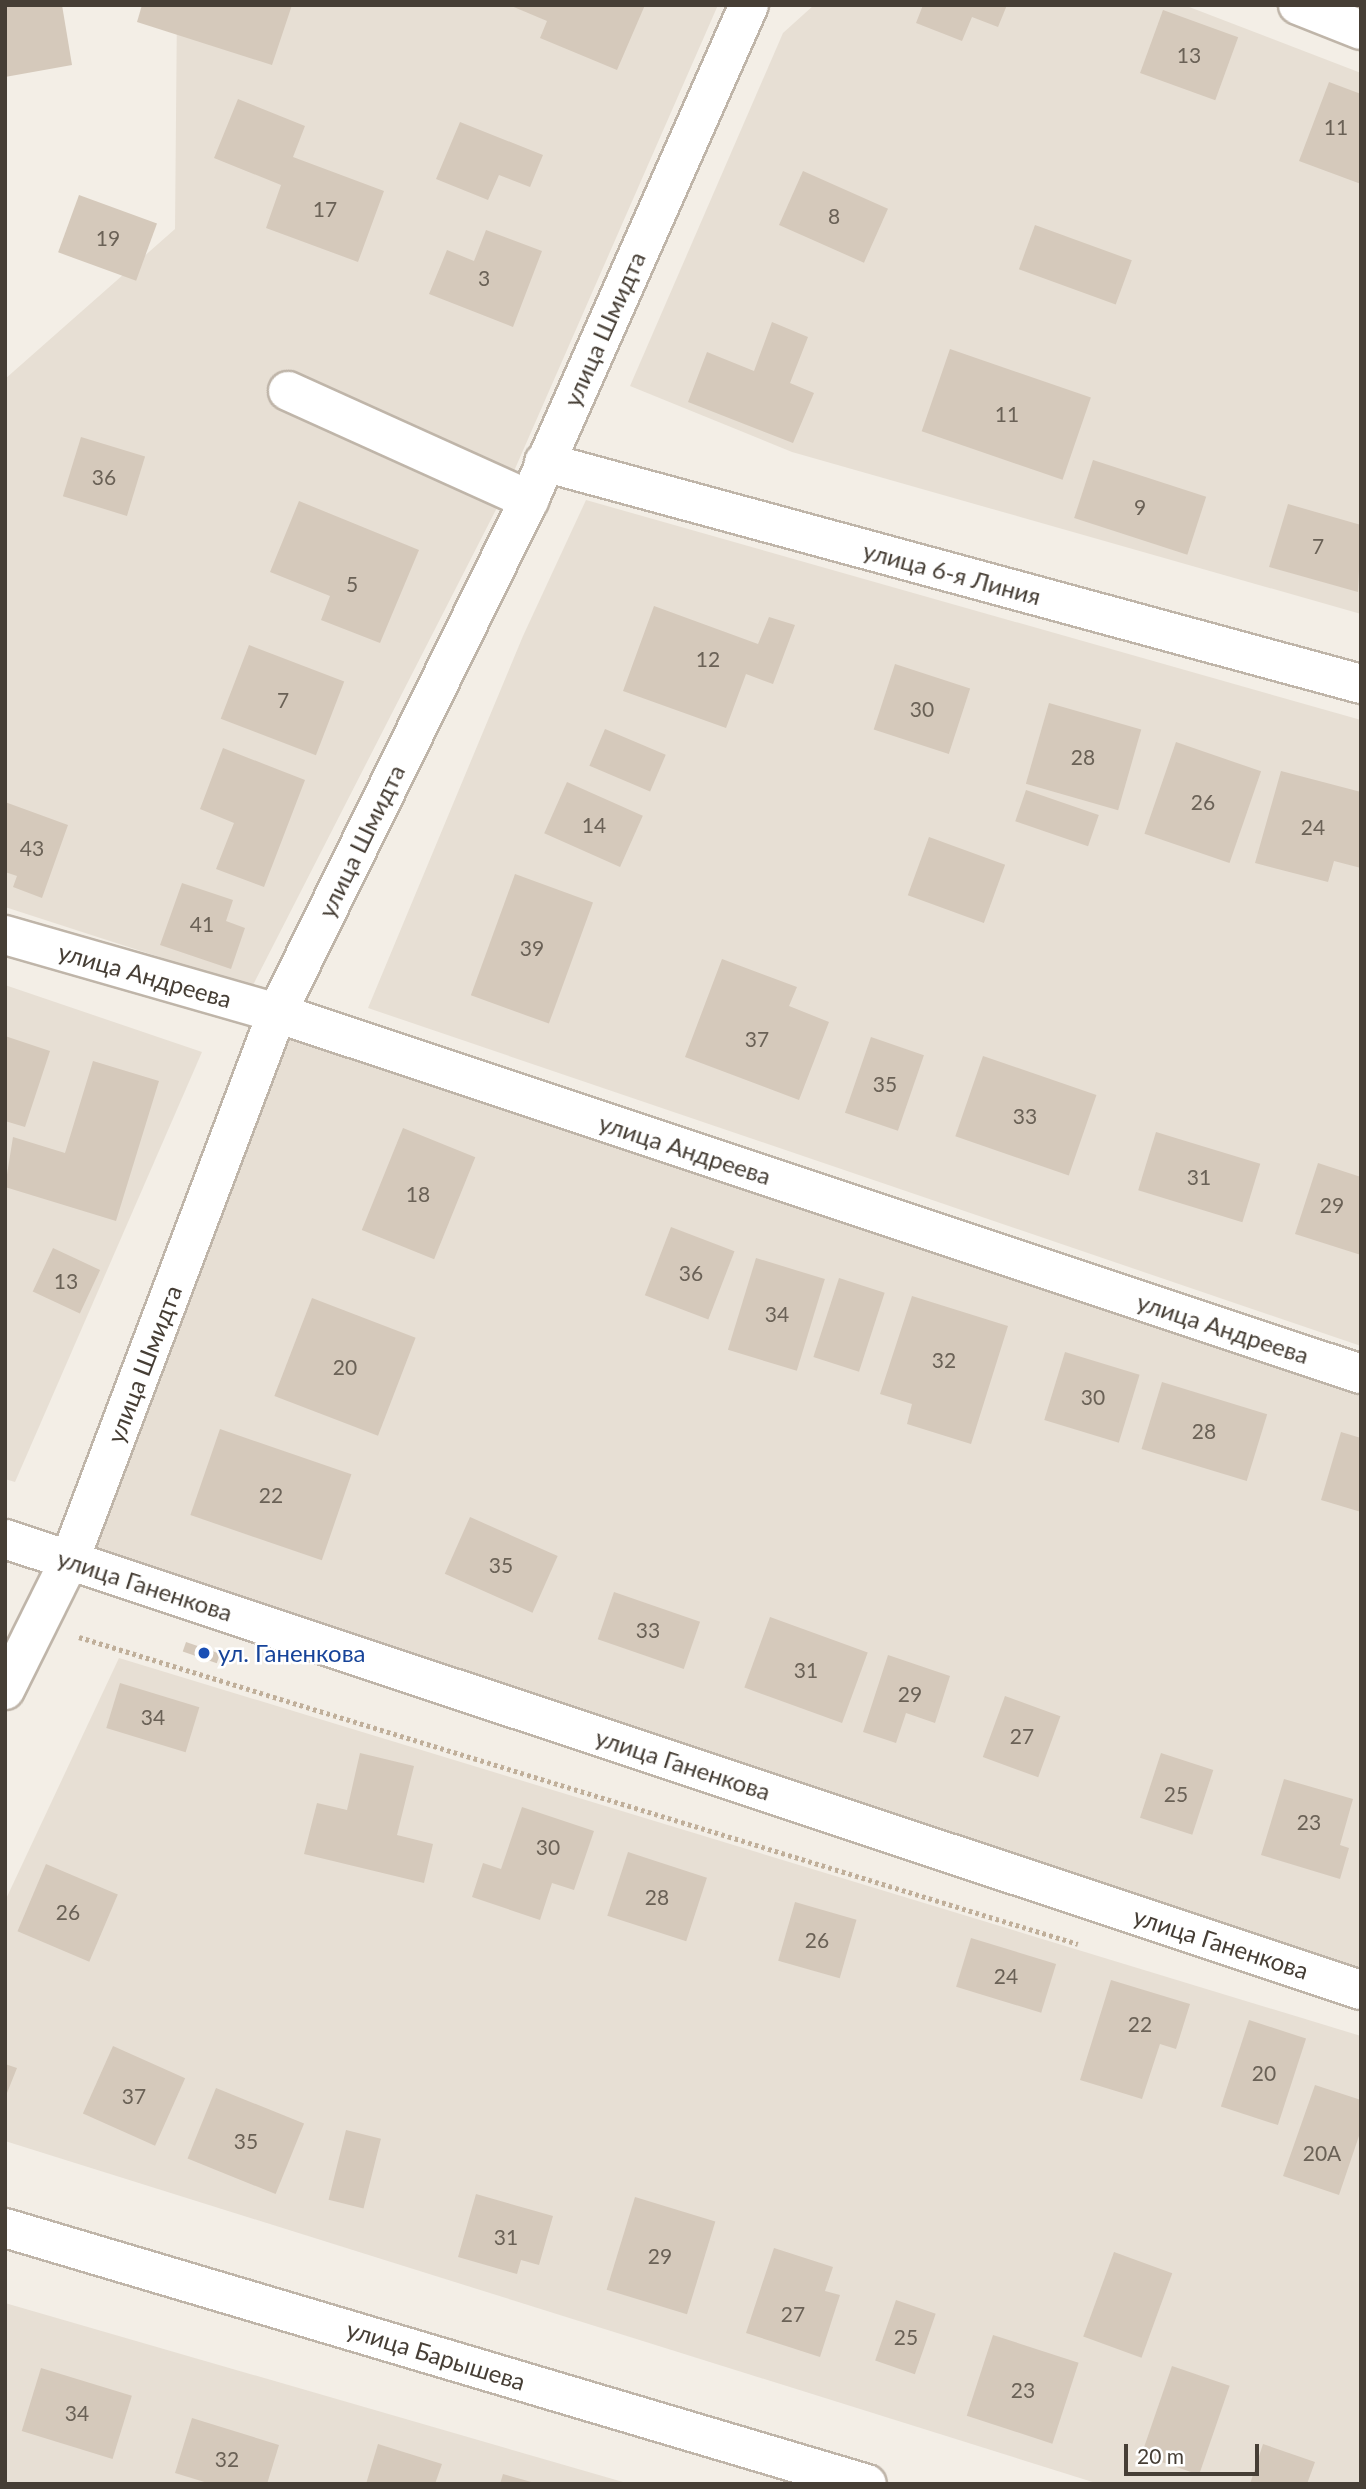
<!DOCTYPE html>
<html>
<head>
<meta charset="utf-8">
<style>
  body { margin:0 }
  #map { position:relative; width:1366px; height:2489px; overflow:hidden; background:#f3eee6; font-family:Lato,sans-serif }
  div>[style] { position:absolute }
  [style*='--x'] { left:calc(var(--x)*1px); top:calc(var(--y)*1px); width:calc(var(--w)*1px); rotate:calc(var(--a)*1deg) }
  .residential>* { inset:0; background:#e7dfd4 }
  .building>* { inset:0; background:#d5c9bb; transform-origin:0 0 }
  .path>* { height:4.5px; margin-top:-2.25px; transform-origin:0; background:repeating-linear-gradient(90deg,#c0af9a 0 3.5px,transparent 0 7px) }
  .roads { filter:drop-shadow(2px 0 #bfb5a9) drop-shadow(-2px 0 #bfb5a9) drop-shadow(0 2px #bfb5a9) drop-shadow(0 -2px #bfb5a9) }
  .minor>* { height:38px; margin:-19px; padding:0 19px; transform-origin:19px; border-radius:19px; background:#fff }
  .tertiary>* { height:38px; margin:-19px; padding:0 19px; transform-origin:19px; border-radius:19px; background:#fff }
  .dots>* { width:19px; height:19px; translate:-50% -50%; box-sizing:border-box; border:4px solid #fff; border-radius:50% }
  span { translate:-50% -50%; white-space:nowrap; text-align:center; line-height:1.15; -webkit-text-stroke:5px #fff; paint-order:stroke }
  .number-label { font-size:21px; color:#6a6156 }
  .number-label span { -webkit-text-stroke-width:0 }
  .street-label { font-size:24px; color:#463e35 }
  .transit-label { font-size:24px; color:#164399 }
  .left { translate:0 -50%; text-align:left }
  .frame { position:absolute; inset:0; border:7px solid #463e35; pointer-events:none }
  .scale { position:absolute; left:1124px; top:2444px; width:135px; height:32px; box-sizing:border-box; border:4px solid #463e35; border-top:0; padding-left:9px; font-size:21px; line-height:24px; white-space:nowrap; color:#463e35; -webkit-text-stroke:5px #fff; paint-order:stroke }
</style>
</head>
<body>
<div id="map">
  <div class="residential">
    <div style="clip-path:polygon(177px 5px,718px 5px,504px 494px,252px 987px,5px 907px,5px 379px,175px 229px)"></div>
    <div style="clip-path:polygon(814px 5px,1184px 5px,1361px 73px,1361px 614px,792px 452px,630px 386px,783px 33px)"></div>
    <div style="clip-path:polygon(586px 500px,1361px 720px,1361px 1346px,368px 1008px,523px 636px)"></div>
    <div style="clip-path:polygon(5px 985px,202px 1052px,15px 1482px,5px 1479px)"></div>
    <div style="clip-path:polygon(285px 1032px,1361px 1381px,1361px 1982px,84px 1548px)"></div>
    <div style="clip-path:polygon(119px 1658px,1361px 2036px,1361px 2484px,1099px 2484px,5px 2141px,5px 1901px)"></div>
    <div style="clip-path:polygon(5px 2303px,630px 2484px,5px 2484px)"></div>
  </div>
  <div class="building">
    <div style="clip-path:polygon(5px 5px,62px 5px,72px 65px,5px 77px)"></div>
    <div style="clip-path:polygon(142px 5px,292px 5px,272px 65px,137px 22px)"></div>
    <div style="clip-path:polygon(509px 5px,645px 5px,617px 70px,540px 38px,547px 21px)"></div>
    <div style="clip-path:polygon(923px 5px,1007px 5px,998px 27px,972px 17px,962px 41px,916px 23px)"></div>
    <div style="left:1163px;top:10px;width:80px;height:67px;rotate:20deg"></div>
    <div style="clip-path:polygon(1329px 82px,1361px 94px,1361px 184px,1299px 161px)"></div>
    <div style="clip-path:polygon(238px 99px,305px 126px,293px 157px,384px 191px,358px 262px,266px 228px,281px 185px,214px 158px)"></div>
    <div style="clip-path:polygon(460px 122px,543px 155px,530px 187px,499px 175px,488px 200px,436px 179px)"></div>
    <div style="left:803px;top:171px;width:93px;height:59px;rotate:24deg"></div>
    <div style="left:79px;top:195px;width:83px;height:61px;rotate:20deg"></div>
    <div style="left:1035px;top:225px;width:103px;height:47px;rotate:20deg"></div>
    <div style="clip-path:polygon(486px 230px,542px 251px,513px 327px,429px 294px,447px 250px,474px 261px)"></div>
    <div style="clip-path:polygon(772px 322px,808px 337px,790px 383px,814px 393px,793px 443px,688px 402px,707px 352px,754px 371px)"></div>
    <div style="left:950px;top:349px;width:149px;height:87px;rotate:19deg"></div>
    <div style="left:81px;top:437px;width:67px;height:62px;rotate:17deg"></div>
    <div style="left:1093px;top:460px;width:119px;height:61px;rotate:18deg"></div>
    <div style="clip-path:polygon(299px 501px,419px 550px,380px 643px,321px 620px,330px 596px,270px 572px)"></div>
    <div style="clip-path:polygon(1288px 504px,1361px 525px,1358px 592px,1269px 567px)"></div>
    <div style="clip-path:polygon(654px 606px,758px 644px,769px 617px,795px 625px,773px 684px,746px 674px,726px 728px,623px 691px)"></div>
    <div style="left:249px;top:645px;width:102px;height:79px;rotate:21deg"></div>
    <div style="left:895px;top:664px;width:79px;height:69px;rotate:18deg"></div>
    <div style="left:1049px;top:703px;width:96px;height:84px;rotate:16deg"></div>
    <div style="left:605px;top:729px;width:66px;height:40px;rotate:23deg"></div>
    <div style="left:1176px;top:742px;width:90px;height:97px;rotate:19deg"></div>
    <div style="clip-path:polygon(223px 748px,305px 780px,264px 887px,216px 869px,234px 823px,200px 809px)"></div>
    <div style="clip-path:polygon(1281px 771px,1361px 792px,1361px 868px,1334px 861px,1328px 882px,1255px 863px)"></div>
    <div style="left:567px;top:782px;width:83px;height:56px;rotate:24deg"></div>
    <div style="left:1026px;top:790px;width:77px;height:33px;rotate:19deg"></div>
    <div style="clip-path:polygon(5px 802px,68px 825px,42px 898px,13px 887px,17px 876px,5px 872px)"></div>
    <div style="left:929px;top:837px;width:81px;height:62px;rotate:20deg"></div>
    <div style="left:515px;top:874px;width:83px;height:129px;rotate:20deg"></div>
    <div style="clip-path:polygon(182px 883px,233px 900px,226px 921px,245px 928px,231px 969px,160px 945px)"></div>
    <div style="clip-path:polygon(722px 959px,797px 987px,789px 1006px,829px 1022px,799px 1100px,685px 1057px)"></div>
    <div style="clip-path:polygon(5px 1036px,50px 1051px,25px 1127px,5px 1121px)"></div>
    <div style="left:871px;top:1037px;width:56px;height:80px;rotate:19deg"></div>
    <div style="left:983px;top:1056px;width:120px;height:85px;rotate:19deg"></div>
    <div style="clip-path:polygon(93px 1061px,159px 1081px,116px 1221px,5px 1187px,13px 1137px,65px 1153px)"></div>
    <div style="left:403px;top:1128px;width:78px;height:110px;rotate:22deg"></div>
    <div style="left:1156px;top:1132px;width:109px;height:61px;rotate:17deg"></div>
    <div style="clip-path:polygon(1318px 1163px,1361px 1177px,1361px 1255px,1295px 1234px)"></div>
    <div style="left:671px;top:1227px;width:68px;height:73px;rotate:21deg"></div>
    <div style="left:53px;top:1248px;width:52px;height:48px;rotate:25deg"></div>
    <div style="left:756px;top:1258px;width:72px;height:96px;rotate:17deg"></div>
    <div style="left:839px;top:1278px;width:48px;height:83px;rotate:18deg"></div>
    <div style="clip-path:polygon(912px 1296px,1008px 1326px,971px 1444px,907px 1424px,912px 1404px,880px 1394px)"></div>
    <div style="left:312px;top:1298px;width:111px;height:105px;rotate:21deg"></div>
    <div style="left:1065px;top:1352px;width:78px;height:71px;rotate:17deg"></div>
    <div style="left:1162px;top:1382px;width:110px;height:70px;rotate:17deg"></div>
    <div style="left:220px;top:1429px;width:139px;height:91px;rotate:19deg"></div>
    <div style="clip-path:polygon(1341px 1432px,1361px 1438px,1361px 1512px,1321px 1500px)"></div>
    <div style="left:470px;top:1517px;width:96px;height:62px;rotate:24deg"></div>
    <div style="left:614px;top:1592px;width:91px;height:50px;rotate:19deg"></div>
    <div style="left:770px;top:1617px;width:104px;height:75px;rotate:20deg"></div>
    <div style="left:186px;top:1642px;width:36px;height:10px;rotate:19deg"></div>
    <div style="clip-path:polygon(888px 1655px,950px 1676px,935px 1723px,906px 1713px,896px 1743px,863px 1732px)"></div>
    <div style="left:120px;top:1683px;width:83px;height:47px;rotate:17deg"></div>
    <div style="left:1005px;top:1696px;width:59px;height:65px;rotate:20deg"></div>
    <div style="clip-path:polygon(360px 1753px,414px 1766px,397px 1835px,433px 1844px,424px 1883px,304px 1854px,317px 1803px,347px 1810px)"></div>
    <div style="left:1161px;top:1753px;width:55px;height:68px;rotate:18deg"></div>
    <div style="clip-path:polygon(1284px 1779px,1353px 1799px,1340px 1845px,1349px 1848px,1340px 1879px,1261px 1855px)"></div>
    <div style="clip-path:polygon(522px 1807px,594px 1831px,574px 1890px,552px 1883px,540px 1920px,472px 1897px,483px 1863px,501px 1869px)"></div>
    <div style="left:628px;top:1852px;width:83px;height:67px;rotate:18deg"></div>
    <div style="left:46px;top:1864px;width:78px;height:73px;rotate:23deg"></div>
    <div style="left:795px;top:1902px;width:64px;height:61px;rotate:16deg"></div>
    <div style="left:971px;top:1938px;width:89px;height:51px;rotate:17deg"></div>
    <div style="clip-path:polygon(1111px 1980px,1190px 2004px,1176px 2049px,1160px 2044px,1142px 2099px,1080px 2080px)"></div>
    <div style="left:1249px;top:2020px;width:60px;height:91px;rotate:18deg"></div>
    <div style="left:113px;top:2046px;width:79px;height:74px;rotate:24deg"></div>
    <div style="clip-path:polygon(5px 2064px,17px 2068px,5px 2098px)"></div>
    <div style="clip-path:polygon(1315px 2085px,1361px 2100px,1361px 2130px,1339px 2195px,1283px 2176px)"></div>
    <div style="left:216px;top:2088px;width:95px;height:76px;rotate:22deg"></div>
    <div style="left:346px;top:2130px;width:36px;height:72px;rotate:14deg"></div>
    <div style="clip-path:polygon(476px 2194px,553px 2216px,539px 2265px,521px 2260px,517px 2274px,458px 2257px)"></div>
    <div style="left:635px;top:2197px;width:84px;height:97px;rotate:17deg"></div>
    <div style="clip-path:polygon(774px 2248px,833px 2267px,825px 2291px,840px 2295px,820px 2357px,746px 2333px)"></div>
    <div style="left:1114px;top:2252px;width:62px;height:90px;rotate:20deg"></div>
    <div style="left:896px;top:2300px;width:42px;height:64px;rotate:19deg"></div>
    <div style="left:993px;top:2335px;width:90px;height:85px;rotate:18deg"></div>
    <div style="left:1172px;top:2366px;width:61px;height:94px;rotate:19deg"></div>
    <div style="left:41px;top:2368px;width:95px;height:66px;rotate:17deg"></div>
    <div style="clip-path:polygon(192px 2418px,279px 2445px,267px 2484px,211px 2484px,175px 2473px)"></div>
    <div style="clip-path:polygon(378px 2444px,442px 2464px,435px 2484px,366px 2484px)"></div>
    <div style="clip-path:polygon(1263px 2444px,1315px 2462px,1307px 2484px,1250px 2484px)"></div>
    <div style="clip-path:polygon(503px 2474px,535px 2483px,535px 2484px,500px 2484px)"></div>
  </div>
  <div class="path">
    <div style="--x:79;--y:1637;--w:1045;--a:17.08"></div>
  </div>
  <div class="roads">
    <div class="minor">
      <div style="--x:1298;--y:5;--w:68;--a:21.6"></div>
      <div style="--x:288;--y:391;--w:265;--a:24.3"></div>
      <div style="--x:544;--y:462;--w:847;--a:15.2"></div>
      <div style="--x:5;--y:935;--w:283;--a:16"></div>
      <div style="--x:277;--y:1013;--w:1143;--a:18.42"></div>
      <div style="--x:5;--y:1690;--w:146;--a:-63.6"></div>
      <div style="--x:70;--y:1559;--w:584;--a:-69.24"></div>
      <div style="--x:277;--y:1013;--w:572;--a:-63.84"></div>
      <div style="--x:529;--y:500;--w:542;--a:-66.04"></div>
      <div style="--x:5;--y:2228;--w:899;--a:16.54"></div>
    </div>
    <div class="tertiary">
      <div style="--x:5;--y:1539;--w:1429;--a:18.4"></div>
    </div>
  </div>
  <div class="dots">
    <div style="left:204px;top:1653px;background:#1a4fb4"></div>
  </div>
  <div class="number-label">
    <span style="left:1189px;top:55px">13</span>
    <span style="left:1336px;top:127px">11</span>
    <span style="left:325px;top:209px">17</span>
    <span style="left:834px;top:216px">8</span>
    <span style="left:108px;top:238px">19</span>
    <span style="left:484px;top:278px">3</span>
    <span style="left:1007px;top:414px">11</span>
    <span style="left:104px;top:477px">36</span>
    <span style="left:1140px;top:507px">9</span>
    <span style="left:1318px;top:546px">7</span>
    <span style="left:352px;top:584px">5</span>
    <span style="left:708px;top:659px">12</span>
    <span style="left:283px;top:700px">7</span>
    <span style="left:922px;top:709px">30</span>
    <span style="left:1083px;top:757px">28</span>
    <span style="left:1203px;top:802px">26</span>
    <span style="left:594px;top:825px">14</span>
    <span style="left:1313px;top:827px">24</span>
    <span style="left:32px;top:848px">43</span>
    <span style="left:202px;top:924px">41</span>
    <span style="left:532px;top:948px">39</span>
    <span style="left:757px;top:1039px">37</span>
    <span style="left:885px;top:1084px">35</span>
    <span style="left:1025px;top:1116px">33</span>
    <span style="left:1199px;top:1177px">31</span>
    <span style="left:418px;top:1194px">18</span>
    <span style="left:1332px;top:1205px">29</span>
    <span style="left:691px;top:1273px">36</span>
    <span style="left:66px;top:1281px">13</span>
    <span style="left:777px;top:1314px">34</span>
    <span style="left:944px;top:1360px">32</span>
    <span style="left:345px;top:1367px">20</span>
    <span style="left:1093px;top:1397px">30</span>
    <span style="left:1204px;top:1431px">28</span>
    <span style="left:271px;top:1495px">22</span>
    <span style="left:501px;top:1565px">35</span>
    <span style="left:648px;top:1630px">33</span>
    <span style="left:806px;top:1670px">31</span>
    <span style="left:910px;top:1694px">29</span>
    <span style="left:153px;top:1717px">34</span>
    <span style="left:1022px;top:1736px">27</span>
    <span style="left:1176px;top:1794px">25</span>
    <span style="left:1309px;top:1822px">23</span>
    <span style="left:548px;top:1847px">30</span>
    <span style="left:657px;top:1897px">28</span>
    <span style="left:68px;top:1912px">26</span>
    <span style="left:817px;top:1940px">26</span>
    <span style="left:1006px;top:1976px">24</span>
    <span style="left:1140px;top:2024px">22</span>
    <span style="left:1264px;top:2073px">20</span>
    <span style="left:134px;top:2096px">37</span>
    <span style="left:246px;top:2141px">35</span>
    <span style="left:1322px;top:2153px">20А</span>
    <span style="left:506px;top:2237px">31</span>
    <span style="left:660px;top:2256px">29</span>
    <span style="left:793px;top:2314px">27</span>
    <span style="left:906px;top:2337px">25</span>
    <span style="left:1023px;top:2390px">23</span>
    <span style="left:77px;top:2413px">34</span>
    <span style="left:227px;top:2459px">32</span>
  </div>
  <div class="street-label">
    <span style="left:604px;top:329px;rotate:-66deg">улица Шмидта</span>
    <span style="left:952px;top:573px;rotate:15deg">улица 6-я Линия</span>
    <span style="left:361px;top:841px;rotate:-64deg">улица Шмидта</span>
    <span style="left:145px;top:975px;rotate:16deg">улица Андреева</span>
    <span style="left:685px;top:1149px;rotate:18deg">улица Андреева</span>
    <span style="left:1223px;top:1328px;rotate:18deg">улица Андреева</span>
    <span style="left:144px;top:1364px;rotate:-69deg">улица Шмидта</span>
    <span style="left:145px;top:1585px;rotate:18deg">улица Ганенкова</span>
    <span style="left:683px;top:1764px;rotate:18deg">улица Ганенкова</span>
    <span style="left:1221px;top:1943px;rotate:18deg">улица Ганенкова</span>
    <span style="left:436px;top:2355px;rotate:17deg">улица Барышева</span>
  </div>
  <div class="transit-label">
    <span class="left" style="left:218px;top:1653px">ул. Ганенкова</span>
  </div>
  <div class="frame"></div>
  <div class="scale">20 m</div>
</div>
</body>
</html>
